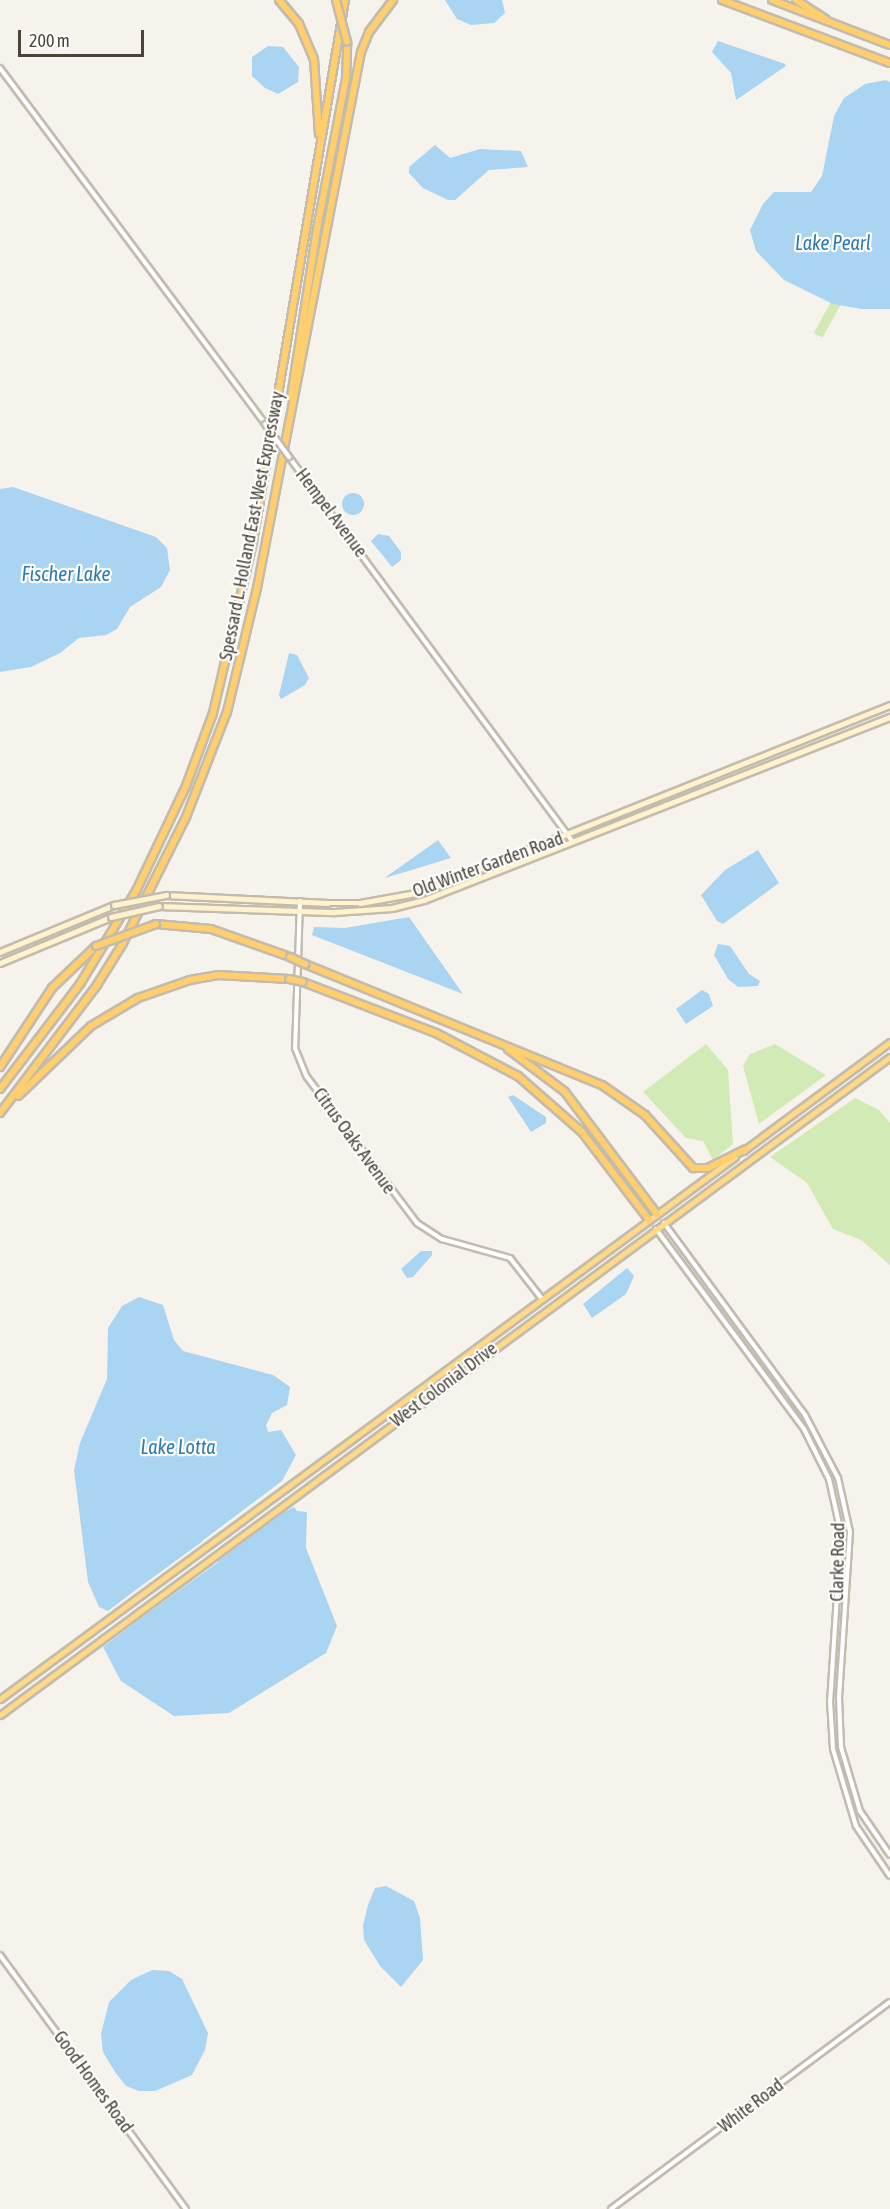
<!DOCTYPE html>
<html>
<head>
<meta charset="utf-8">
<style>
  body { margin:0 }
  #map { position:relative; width:890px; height:2209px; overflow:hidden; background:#f6f3ec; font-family:"Asap Condensed",sans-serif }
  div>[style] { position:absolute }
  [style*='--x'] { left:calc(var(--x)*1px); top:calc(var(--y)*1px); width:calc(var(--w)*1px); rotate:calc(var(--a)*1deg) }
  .green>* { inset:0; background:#d2eab5; transform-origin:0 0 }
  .water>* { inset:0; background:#a9d4f2 }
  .round { border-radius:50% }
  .pier>* { inset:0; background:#f6f3ec; transform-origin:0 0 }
  .roads { filter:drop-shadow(2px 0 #c2bbae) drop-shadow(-2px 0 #c2bbae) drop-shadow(0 2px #c2bbae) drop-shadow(0 -2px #c2bbae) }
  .tertiary>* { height:4px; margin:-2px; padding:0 2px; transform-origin:2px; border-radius:2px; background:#fff }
  .secondary>* { height:4.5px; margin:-2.25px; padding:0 2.25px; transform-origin:2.25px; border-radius:2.25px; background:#fff3cd }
  .trunk>* { height:5px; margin:-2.5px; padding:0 2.5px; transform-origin:2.5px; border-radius:2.5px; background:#ffd985 }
  .motorway>* { height:6px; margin:-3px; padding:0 3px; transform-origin:3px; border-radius:3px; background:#ffcf6e }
  .bridges { filter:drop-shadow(2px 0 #c2bbae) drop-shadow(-2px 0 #c2bbae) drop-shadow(0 2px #c2bbae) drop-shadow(0 -2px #c2bbae) }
  .tertiary-bridge>* { height:4px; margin:-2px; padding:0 2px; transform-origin:2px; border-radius:2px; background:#fff }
  .secondary-bridge>* { height:4.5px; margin:-2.25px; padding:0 2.25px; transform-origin:2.25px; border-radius:2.25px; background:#fff3cd }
  .motorway-bridge>* { height:6px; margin:-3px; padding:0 3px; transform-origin:3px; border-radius:3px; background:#ffcf6e }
  span { translate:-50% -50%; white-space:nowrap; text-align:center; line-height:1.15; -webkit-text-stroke:4.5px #fff; paint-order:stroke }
  .street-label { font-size:18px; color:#4b4439 }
  .water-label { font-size:20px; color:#2e7ab2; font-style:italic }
  .scale { position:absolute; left:18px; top:30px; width:126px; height:27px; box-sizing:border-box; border:3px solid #4b4439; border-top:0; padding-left:8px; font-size:18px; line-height:21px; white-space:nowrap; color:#4b4439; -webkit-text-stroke:4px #fff; paint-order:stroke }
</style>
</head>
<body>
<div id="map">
  <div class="green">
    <div style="left:837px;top:291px;width:10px;height:48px;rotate:29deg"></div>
    <div style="clip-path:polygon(706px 1044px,728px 1070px,733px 1144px,713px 1160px,703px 1141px,686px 1138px,643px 1092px)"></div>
    <div style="clip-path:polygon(775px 1044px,826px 1075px,759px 1124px,743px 1066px,750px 1054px)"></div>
    <div style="clip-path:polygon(855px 1098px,879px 1110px,890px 1123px,890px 1265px,861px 1240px,833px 1229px,807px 1183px,770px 1157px)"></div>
  </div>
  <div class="water">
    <div style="clip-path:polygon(445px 0,502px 0,505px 13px,494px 23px,471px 25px,457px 19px)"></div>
    <div style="clip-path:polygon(718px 41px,785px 64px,786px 66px,736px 100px,731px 73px,712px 52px)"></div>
    <div style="clip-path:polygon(268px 46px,283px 47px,299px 67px,298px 82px,278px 94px,265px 88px,252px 76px,252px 57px)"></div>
    <div style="clip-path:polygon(886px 80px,890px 82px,890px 309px,861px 309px,833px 304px,784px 280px,756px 251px,750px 230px,763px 204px,774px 192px,811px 192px,822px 176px,834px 116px,844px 98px,865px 84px)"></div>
    <div style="clip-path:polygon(435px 145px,450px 158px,480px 149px,521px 151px,528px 167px,489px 170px,455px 200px,448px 200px,423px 188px,409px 173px,409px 167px)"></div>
    <div style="clip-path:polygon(13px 487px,156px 537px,167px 548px,170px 570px,161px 587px,130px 607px,117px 629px,106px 635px,79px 638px,60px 653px,31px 667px,0 672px,0 489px)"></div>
    <div class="round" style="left:342px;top:493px;width:22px;height:22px"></div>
    <div style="clip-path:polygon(378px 534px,389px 536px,401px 552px,401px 560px,392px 567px,371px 541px)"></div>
    <div style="clip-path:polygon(289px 653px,297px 655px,309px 678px,305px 685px,281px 699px,279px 695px)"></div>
    <div style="clip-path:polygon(438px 840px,451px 858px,385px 878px,386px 877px)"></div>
    <div style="clip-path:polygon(758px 850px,779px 883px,723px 924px,717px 921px,701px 895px,725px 870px)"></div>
    <div style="clip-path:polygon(409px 917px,463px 994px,312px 935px,314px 927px,345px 928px)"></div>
    <div style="clip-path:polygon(718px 944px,730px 946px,749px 974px,760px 981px,758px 986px,738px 987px,728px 979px,714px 955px)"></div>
    <div style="clip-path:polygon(702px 990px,709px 994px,713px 1006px,686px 1024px,676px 1009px)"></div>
    <div style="clip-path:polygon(513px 1095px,546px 1117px,546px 1123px,531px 1132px,508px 1097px)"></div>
    <div style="clip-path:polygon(421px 1251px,432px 1251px,432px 1255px,413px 1277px,407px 1278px,401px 1269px)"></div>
    <div style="clip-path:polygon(627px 1268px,634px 1276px,626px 1294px,592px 1318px,583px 1304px)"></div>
    <div style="clip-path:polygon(139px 1297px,163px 1305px,174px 1340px,183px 1351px,273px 1375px,290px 1387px,287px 1405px,272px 1413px,266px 1425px,268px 1432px,281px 1430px,296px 1455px,282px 1481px,202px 1541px,217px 1562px,286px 1511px,294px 1507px,297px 1511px,307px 1512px,306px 1548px,337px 1626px,326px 1653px,229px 1713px,174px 1716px,121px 1681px,103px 1647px,144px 1616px,129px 1595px,108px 1611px,99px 1607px,88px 1582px,74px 1470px,80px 1443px,107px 1379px,108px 1328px,122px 1306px)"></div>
    <div style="clip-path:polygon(386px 1886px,414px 1901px,420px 1918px,423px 1960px,401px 1987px,380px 1966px,364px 1940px,363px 1925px,368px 1905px,375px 1888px)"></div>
    <div style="clip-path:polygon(152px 1970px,169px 1971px,182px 1979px,208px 2033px,205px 2050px,192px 2075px,155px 2091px,139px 2091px,126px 2086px,115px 2072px,103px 2052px,101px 2034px,109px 2002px,131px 1980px)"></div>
  </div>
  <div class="pier">
    <div style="left:203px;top:1541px;width:26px;height:93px;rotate:54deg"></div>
  </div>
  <div class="roads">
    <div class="tertiary">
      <div style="--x:0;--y:68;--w:444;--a:53.3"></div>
      <div style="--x:289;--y:457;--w:478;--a:53.6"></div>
      <div style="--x:300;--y:901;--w:147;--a:91.9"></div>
      <div style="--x:295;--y:1048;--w:31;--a:68"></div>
      <div style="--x:307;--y:1077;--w:183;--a:53"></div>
      <div style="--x:417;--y:1223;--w:30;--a:33"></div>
      <div style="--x:442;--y:1239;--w:71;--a:15.6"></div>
      <div style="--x:510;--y:1258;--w:52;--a:52"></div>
      <div style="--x:664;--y:1223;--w:238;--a:53.7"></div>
      <div style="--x:805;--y:1415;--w:71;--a:62.4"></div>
      <div style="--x:838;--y:1478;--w:55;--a:77.5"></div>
      <div style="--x:850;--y:1532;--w:165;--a:93.8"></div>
      <div style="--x:839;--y:1697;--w:50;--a:87.7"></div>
      <div style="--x:841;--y:1747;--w:67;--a:73.5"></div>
      <div style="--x:860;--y:1811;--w:53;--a:55.7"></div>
      <div style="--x:656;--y:1229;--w:249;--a:53.5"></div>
      <div style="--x:804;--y:1429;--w:56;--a:63.4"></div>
      <div style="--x:829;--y:1479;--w:55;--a:77.5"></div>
      <div style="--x:841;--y:1533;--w:168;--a:93.7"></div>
      <div style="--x:830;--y:1701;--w:48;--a:86.4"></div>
      <div style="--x:833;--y:1749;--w:80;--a:73.4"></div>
      <div style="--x:856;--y:1826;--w:60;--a:55.8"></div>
      <div style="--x:0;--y:1955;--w:315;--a:53.8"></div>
      <div style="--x:611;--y:2209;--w:347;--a:-36.6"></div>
    </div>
    <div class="secondary">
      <div style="--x:166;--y:895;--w:162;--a:2.8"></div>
      <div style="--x:328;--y:903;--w:32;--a:0"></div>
      <div style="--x:360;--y:903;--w:62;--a:-10.2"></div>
      <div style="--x:421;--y:892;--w:505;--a:-21.74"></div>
      <div style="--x:159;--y:906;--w:176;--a:2"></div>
      <div style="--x:335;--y:912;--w:57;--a:-4"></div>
      <div style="--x:392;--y:908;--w:33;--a:-14"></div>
      <div style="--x:424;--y:900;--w:501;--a:-21.44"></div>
      <div style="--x:0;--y:952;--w:123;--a:-22.4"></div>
      <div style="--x:0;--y:963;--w:120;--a:-22.5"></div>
    </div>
    <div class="trunk">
      <div style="--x:743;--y:1151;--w:183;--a:-36.6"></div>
      <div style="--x:0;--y:1699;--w:913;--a:-36.41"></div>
      <div style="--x:0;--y:1715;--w:1107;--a:-36.48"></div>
    </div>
    <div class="motorway">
      <div style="--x:279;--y:0;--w:31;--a:50"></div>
      <div style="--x:299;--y:24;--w:38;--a:67"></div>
      <div style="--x:314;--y:59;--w:75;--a:86.2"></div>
      <div style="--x:722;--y:0;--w:179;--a:20.6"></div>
      <div style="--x:772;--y:0;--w:126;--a:20.9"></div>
      <div style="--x:796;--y:0;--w:35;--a:33"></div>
      <div style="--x:291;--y:397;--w:170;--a:-81.2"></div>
      <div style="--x:317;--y:229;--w:153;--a:-79.1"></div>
      <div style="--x:346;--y:79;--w:37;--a:-88"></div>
      <div style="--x:156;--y:924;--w:55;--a:5.2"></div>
      <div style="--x:211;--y:929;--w:84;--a:19.5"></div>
      <div style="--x:305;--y:964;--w:321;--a:22.2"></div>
      <div style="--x:602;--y:1085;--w:52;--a:34.9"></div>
      <div style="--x:645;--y:1115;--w:72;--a:47.8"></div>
      <div style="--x:693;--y:1168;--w:15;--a:0"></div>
      <div style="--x:708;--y:1168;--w:42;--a:-26.6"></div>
      <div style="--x:303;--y:982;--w:142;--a:21"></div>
      <div style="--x:436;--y:1033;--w:93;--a:27.7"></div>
      <div style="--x:518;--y:1076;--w:85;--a:41.2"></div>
      <div style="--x:582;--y:1132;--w:111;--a:52.7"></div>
      <div style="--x:508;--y:1049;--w:71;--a:37"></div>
      <div style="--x:565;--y:1092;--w:153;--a:53"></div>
      <div style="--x:0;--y:1067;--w:95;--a:-56.6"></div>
      <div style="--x:52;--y:988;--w:61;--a:-43.7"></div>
      <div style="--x:0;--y:1089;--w:132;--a:-52.7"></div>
      <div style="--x:80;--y:984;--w:109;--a:-58.9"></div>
      <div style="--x:136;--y:891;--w:116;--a:-64.5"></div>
      <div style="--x:186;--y:786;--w:78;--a:-69.7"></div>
      <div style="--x:213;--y:713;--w:176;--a:-76.8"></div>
      <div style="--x:253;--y:542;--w:550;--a:-80.37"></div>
      <div style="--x:18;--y:1096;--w:101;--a:-43.8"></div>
      <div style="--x:91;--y:1026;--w:55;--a:-30.8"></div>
      <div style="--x:138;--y:998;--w:55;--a:-19.1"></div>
      <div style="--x:190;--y:980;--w:28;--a:-10"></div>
      <div style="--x:218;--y:975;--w:71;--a:3.2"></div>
      <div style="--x:0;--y:1113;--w:161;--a:-52.8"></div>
      <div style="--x:97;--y:985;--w:49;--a:-58.2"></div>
      <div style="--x:123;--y:943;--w:141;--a:-63.4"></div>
      <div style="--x:186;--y:817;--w:113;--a:-68.7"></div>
      <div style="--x:227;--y:712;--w:128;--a:-76.4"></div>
      <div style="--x:257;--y:588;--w:546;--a:-79.02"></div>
      <div style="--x:361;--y:52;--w:22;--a:-68"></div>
      <div style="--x:369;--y:32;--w:40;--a:-53"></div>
    </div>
  </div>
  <div class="bridges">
    <div class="tertiary-bridge">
      <div style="--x:265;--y:424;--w:41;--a:54"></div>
    </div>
    <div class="secondary-bridge">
      <div style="--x:114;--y:905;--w:53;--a:-10.9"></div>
      <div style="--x:111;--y:917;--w:49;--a:-12.9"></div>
    </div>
    <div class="motorway-bridge">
      <div style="--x:336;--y:0;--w:43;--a:75.3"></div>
      <div style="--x:96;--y:946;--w:64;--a:-20.1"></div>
      <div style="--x:290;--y:957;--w:17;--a:25"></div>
      <div style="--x:289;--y:979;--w:14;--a:12"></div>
    </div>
  </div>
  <div class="street-label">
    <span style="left:331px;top:513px;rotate:53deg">Hempel Avenue</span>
    <span style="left:252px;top:526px;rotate:-79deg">Spessard L. Holland East-West Expressway</span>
    <span style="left:488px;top:865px;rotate:-20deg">Old Winter Garden Road</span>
    <span style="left:354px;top:1141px;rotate:54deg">Citrus Oaks Avenue</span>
    <span style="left:444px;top:1385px;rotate:-37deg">West Colonial Drive</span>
    <span style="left:838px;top:1562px;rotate:-89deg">Clarke Road</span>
    <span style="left:93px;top:2082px;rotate:54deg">Good Homes Road</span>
    <span style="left:751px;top:2106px;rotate:-37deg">White Road</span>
  </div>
  <div class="water-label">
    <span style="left:833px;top:242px">Lake Pearl</span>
    <span style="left:66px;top:573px">Fischer Lake</span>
    <span style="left:178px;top:1446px">Lake Lotta</span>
  </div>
  <div class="scale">200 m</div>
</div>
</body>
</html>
